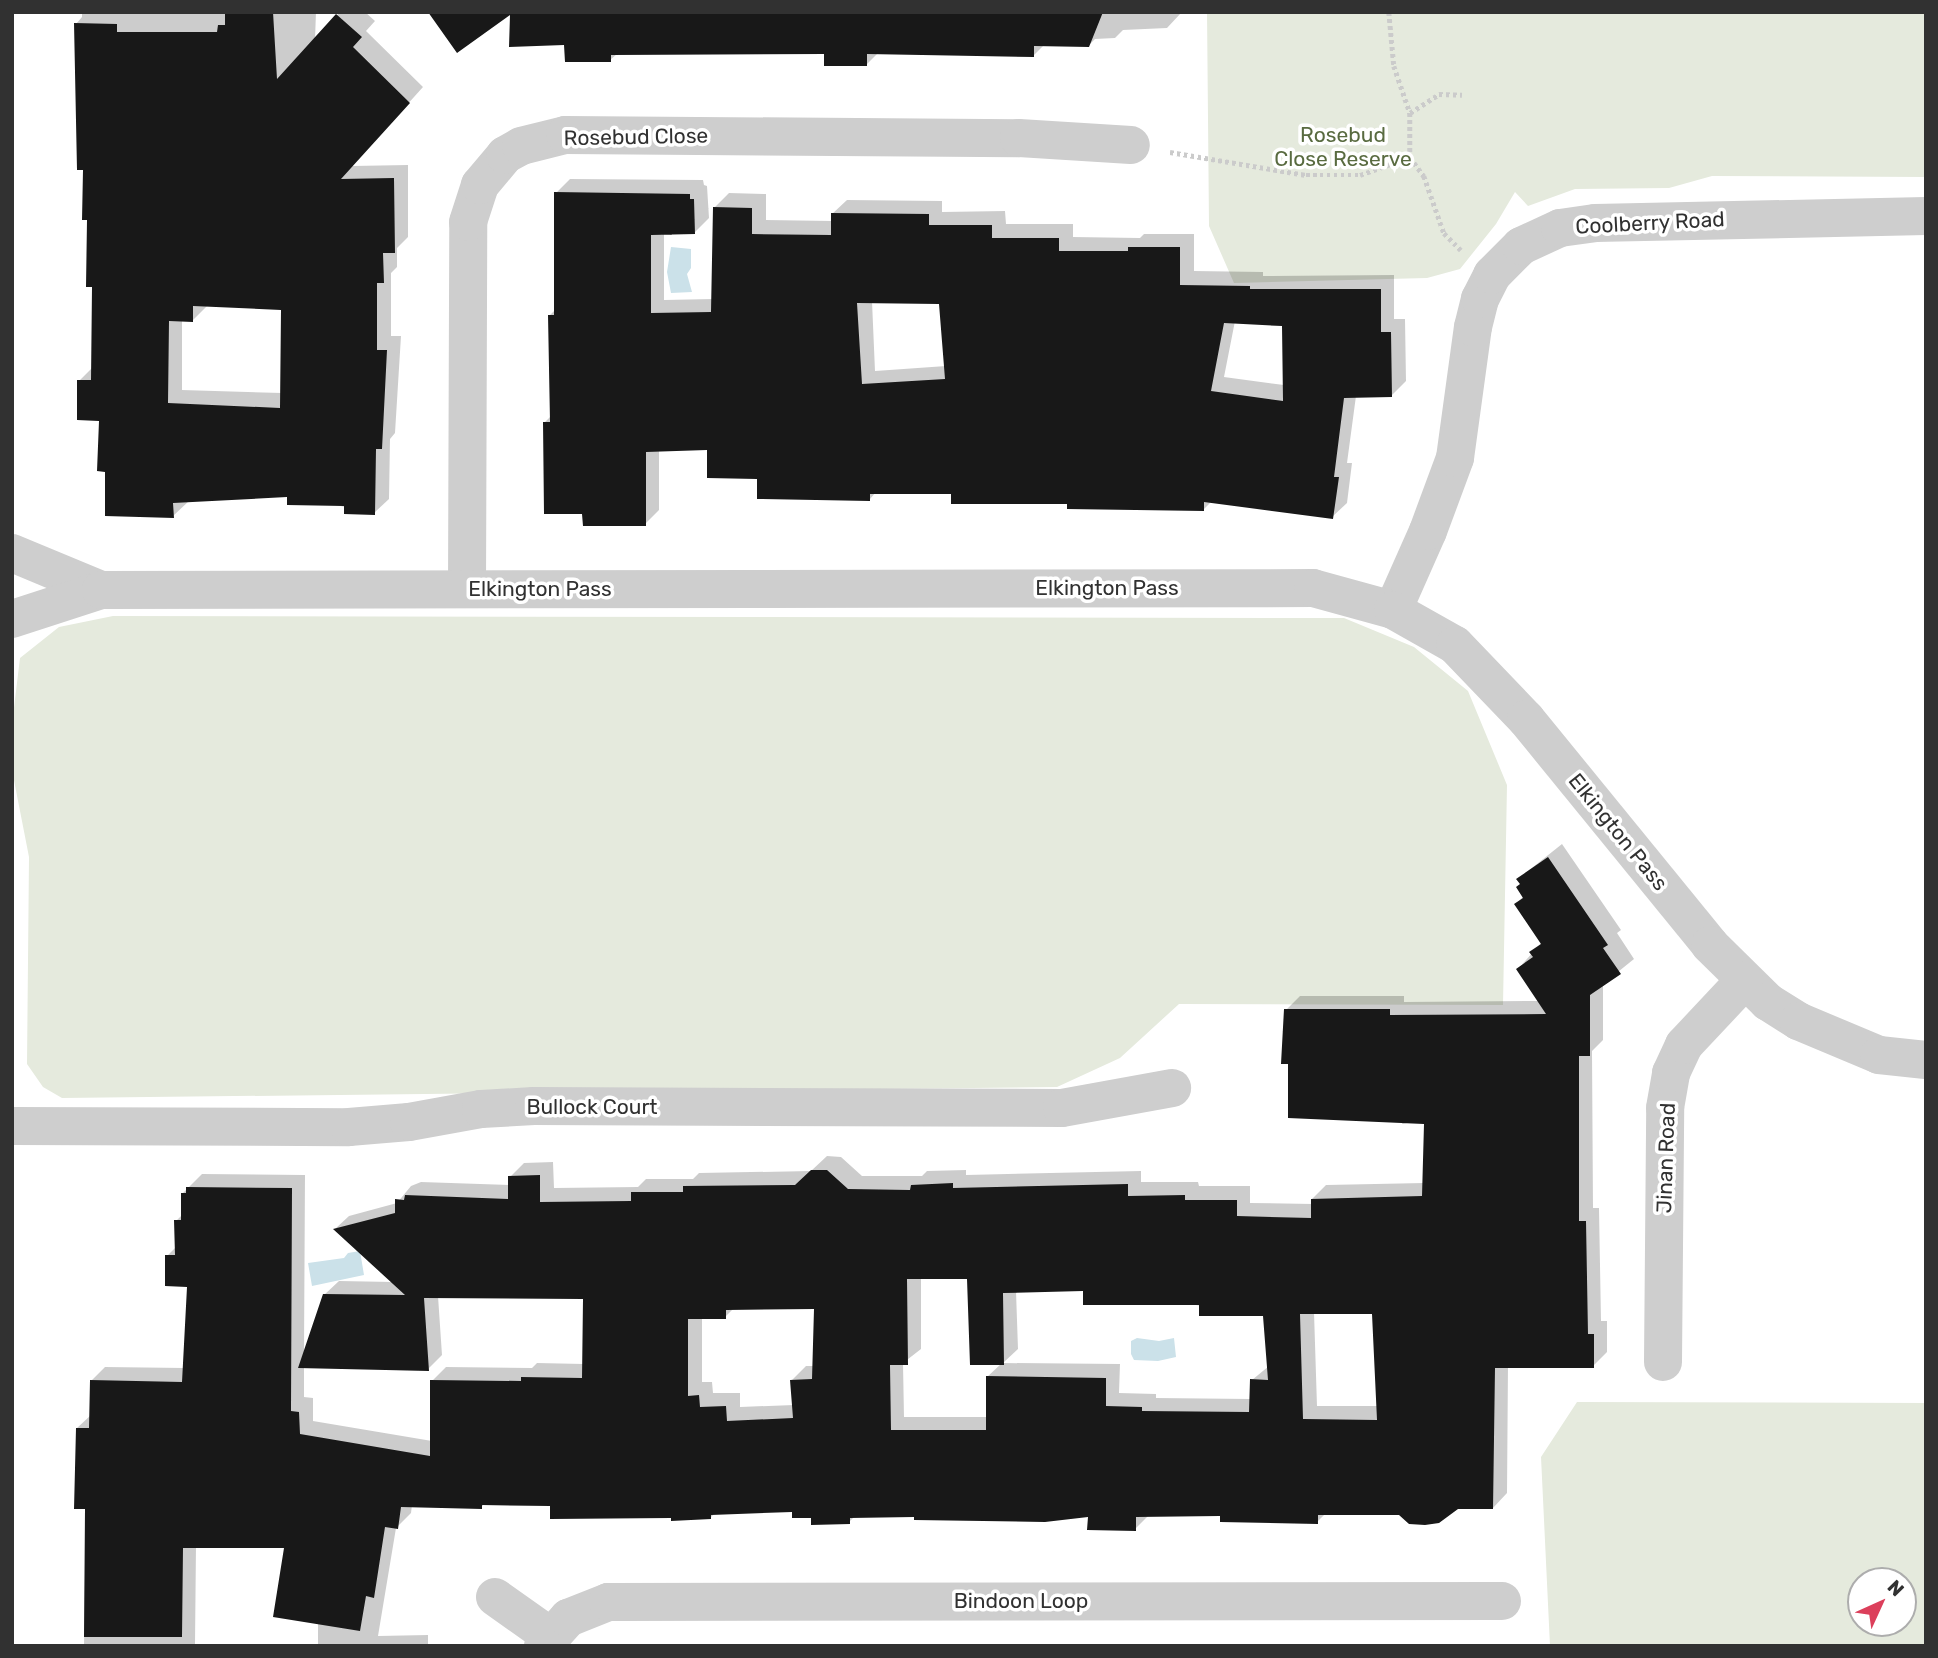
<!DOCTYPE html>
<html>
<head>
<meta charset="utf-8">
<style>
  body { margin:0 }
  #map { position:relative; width:1938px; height:1658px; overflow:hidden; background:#fff; font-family:Rubik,sans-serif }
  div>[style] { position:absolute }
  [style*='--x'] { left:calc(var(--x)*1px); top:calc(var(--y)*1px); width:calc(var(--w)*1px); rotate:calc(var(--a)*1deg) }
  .green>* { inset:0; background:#e5eadd }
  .water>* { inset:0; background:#cbe1e9 }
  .shadow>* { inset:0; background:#0003 }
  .building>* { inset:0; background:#181818 }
  .path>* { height:4.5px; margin-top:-2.25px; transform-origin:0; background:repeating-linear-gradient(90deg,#cbcbcb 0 3.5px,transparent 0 7px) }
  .street>* { height:38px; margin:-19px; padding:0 19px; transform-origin:19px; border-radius:19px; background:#cecece }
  span { translate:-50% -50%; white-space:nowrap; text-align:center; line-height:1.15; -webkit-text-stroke:7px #fff; paint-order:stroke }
  .park-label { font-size:21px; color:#596b40 }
  .street-label { font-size:21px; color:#313131 }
  .frame { position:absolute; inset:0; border:14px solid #313131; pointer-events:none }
  .north { position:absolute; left:1847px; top:1567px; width:70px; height:70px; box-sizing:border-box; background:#fff; border:2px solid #adadad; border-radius:50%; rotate:45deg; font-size:19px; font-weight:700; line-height:28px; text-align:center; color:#313131 }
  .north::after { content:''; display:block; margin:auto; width:24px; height:32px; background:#dc3f5b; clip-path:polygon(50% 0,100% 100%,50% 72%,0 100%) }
</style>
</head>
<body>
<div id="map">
  <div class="green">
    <div style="clip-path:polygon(1207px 12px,1926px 12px,1926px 177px,1712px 176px,1669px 188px,1575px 189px,1528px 206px,1515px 192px,1496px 224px,1460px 269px,1427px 278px,1234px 283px,1209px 226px)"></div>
    <div style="clip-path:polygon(113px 616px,1344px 618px,1414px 647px,1468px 691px,1507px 785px,1503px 1005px,1179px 1004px,1120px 1058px,1057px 1087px,62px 1098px,43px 1087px,27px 1064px,29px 857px,12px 770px,12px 724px,20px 658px,59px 627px)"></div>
    <div style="clip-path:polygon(evenodd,1577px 1402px,1926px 1403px,1926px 1646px,1550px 1646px,1541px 1457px,1577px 1402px,1903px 1581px,1903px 1623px,1861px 1623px,1861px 1581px,1903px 1581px)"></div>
  </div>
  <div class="water">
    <div style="clip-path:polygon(671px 247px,691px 249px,691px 268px,687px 274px,692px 292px,671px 293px,667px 272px)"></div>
    <div style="clip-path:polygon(360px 1251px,364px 1275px,312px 1286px,308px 1263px,344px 1258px,348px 1253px)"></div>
    <div style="clip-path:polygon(1137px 1338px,1159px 1341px,1174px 1338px,1176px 1357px,1158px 1361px,1134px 1360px,1131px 1354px,1131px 1341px)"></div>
  </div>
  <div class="shadow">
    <div style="clip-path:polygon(evenodd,82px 12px,316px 12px,315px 40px,340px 12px,365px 12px,375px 21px,366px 31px,423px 87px,352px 166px,408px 165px,408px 237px,397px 248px,397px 267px,391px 273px,391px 336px,401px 336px,395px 433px,390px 439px,389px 499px,374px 513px,288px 495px,189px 501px,173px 516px,107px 470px,100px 419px,79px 381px,93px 367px,94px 285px,76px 24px,82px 17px,82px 12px,208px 305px,283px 308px,282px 393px,182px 390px,182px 320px,193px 320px,208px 305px)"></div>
    <div style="clip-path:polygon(511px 12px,1181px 12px,1181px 13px,1167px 28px,1123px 30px,1115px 38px,1095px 39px,1088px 46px,1044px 45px,1033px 56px,878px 53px,866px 65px,826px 52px,617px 54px,610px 60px,566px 43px)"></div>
    <div style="clip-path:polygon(evenodd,570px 179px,703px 180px,704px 185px,707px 186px,709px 218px,695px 232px,664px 233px,664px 300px,713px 299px,714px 208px,729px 193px,766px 194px,766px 220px,832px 221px,832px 214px,847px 200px,942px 201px,942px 212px,1005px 211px,1006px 224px,1073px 224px,1073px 237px,1140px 238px,1144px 234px,1194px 234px,1194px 271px,1263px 272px,1263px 276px,1394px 275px,1394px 319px,1405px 319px,1406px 381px,1391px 396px,1356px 396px,1347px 463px,1352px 463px,1347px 503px,1332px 517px,1211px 502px,1204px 509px,952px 492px,876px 492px,870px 499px,759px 478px,709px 448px,659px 450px,659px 510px,645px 524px,584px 512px,545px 422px,551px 416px,550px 315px,556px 309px,556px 193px,570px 179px,872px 301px,941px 302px,946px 366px,875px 371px,872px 301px,570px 179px,1235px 321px,1284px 325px,1284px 385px,1224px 377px,1235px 321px)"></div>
    <div style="clip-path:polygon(evenodd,1562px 844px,1621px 930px,1617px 933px,1634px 959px,1603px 984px,1603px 1040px,1592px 1051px,1593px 1208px,1599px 1208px,1601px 1321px,1607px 1321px,1607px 1352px,1593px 1366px,1508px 1366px,1507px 1493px,1493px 1508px,1458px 1507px,1400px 1514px,1326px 1513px,1317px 1522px,1222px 1515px,1149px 1515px,1135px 1529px,1089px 1515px,855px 1516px,849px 1522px,794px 1510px,714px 1514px,710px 1518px,552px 1504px,486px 1503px,481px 1507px,412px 1505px,411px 1513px,396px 1528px,378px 1636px,428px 1635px,428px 1646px,318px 1646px,318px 1623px,286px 1546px,196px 1546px,195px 1644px,223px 1646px,84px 1646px,86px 1507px,77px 1428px,91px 1415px,91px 1381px,105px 1367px,185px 1368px,189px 1285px,167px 1256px,177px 1246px,176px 1221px,183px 1214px,183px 1193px,202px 1174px,305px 1175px,304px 1353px,324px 1295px,339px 1281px,393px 1282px,335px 1229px,349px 1216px,397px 1203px,411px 1186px,421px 1182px,510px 1185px,510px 1177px,524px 1163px,553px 1162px,554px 1188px,638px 1187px,646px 1179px,693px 1179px,699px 1173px,811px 1171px,827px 1156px,841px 1157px,862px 1176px,922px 1176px,927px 1171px,966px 1170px,966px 1175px,1141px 1171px,1141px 1182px,1198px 1182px,1199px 1186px,1250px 1186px,1250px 1203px,1313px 1204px,1312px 1199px,1326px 1185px,1424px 1183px,1425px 1122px,1290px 1062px,1286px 1010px,1300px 996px,1404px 996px,1404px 1002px,1539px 1001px,1518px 969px,1542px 942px,1516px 904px,1524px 896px,1518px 879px,1562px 844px,969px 1277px,1002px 1363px,987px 1377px,988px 1417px,904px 1417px,903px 1363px,921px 1349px,921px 1278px,969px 1277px,1562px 844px,1085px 1289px,1265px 1315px,1269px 1366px,1252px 1380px,1251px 1399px,1156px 1398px,1156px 1394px,1119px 1393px,1120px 1364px,1003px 1363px,1018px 1349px,1016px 1291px,1085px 1289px,1562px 844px,438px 1296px,585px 1297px,584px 1364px,537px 1363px,532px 1368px,446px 1367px,432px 1381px,432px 1441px,313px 1421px,313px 1398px,304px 1397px,304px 1367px,428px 1369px,442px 1355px,438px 1296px,1562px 844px,734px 1308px,816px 1308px,814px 1366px,806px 1366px,792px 1380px,794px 1405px,740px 1407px,740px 1393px,713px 1393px,712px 1382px,702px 1382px,702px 1318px,725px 1317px,734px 1308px,1562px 844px,1314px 1312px,1374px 1312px,1378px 1406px,1317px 1406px,1314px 1312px)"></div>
  </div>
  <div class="building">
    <div style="clip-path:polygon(evenodd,225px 12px,273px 12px,277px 79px,336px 14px,362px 37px,353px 47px,410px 103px,341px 179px,394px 178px,395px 253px,383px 253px,384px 283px,377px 283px,377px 350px,387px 350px,382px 449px,376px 449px,375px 515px,344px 514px,344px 506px,287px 505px,287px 497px,173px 503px,174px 518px,105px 516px,105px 472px,97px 471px,99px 421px,77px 420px,77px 380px,91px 380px,92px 287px,86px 287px,87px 220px,82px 220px,83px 170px,77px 170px,74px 23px,117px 24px,117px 32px,217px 32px,218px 25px,225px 25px,225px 12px,193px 306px,281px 310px,280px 408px,168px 403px,169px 321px,193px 322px,193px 306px)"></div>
    <div style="clip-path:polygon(428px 12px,1103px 12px,1089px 47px,1034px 46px,1034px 57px,867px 54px,867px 66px,824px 66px,824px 54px,611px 55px,611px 62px,565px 62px,564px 45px,509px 47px,510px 15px,457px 53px)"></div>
    <div style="clip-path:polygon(evenodd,554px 192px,690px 194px,690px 199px,694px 199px,695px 234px,651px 235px,651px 313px,711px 312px,713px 207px,752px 208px,752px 234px,831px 235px,831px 213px,929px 214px,929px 225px,992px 225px,992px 238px,1059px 238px,1059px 251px,1128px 251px,1128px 247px,1180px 247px,1180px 285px,1250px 286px,1250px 289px,1381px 289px,1381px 332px,1391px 332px,1392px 397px,1344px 398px,1334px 477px,1339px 477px,1333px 519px,1204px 502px,1204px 511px,1067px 509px,1067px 504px,951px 504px,951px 494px,870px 494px,870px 501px,757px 499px,757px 479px,707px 478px,707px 450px,646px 452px,646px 526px,583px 526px,582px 514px,544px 514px,543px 422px,550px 422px,548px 315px,554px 315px,554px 192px,857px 303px,939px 304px,945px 379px,862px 384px,857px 303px,554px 192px,1224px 323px,1282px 326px,1283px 401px,1211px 391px,1224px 323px)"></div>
    <div style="clip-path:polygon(evenodd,1548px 857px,1608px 945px,1603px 948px,1621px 974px,1590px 995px,1590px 1056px,1579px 1056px,1579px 1221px,1586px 1221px,1588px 1334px,1594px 1334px,1594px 1368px,1495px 1368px,1493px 1509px,1458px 1509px,1439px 1523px,1425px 1525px,1409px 1524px,1399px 1515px,1318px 1515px,1318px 1524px,1220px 1522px,1220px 1516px,1136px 1517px,1136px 1531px,1087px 1530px,1088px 1517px,1045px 1522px,914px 1520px,914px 1517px,850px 1518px,850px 1524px,811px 1525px,811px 1518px,792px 1518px,792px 1512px,711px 1515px,711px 1519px,671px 1521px,671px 1518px,550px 1519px,550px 1506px,482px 1505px,482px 1509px,401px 1507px,398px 1529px,385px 1527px,374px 1598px,366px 1596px,360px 1631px,273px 1617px,284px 1548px,183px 1548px,182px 1637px,84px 1637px,85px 1509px,74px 1509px,76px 1428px,89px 1428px,90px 1380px,182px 1382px,187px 1287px,165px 1286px,165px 1255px,175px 1255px,174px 1220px,181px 1220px,181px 1193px,186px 1193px,186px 1187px,292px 1188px,291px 1411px,299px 1412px,300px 1434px,430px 1456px,430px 1380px,521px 1381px,521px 1377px,582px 1378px,583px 1299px,424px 1298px,429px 1371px,298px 1368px,323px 1294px,405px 1295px,333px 1229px,395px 1213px,395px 1199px,404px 1200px,405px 1195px,508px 1199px,508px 1176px,540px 1175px,540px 1202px,631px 1201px,631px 1192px,683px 1192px,683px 1186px,795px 1185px,811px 1170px,827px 1170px,848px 1189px,910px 1190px,911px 1185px,953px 1183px,953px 1188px,1128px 1184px,1128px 1196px,1185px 1195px,1185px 1200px,1237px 1200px,1237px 1216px,1311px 1218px,1311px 1199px,1422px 1196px,1424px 1124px,1288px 1118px,1288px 1064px,1281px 1064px,1284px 1009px,1390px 1009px,1390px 1015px,1546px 1014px,1516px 969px,1533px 957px,1529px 952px,1541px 944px,1514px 904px,1523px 898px,1516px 887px,1520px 884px,1516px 879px,1548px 857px,907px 1279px,967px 1279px,970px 1365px,1004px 1365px,1003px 1293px,1083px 1291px,1083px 1305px,1199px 1305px,1199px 1316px,1263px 1316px,1268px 1380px,1250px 1379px,1249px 1412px,1142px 1411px,1142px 1407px,1106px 1406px,1106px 1378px,986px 1376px,986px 1430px,891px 1430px,890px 1365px,908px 1365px,907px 1279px,1548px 857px,814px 1309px,812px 1379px,790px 1380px,793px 1418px,727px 1421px,726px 1406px,700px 1407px,699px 1395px,688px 1396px,688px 1319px,726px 1319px,726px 1310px,814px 1309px,1548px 857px,1300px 1314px,1372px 1314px,1377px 1420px,1303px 1419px,1300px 1314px)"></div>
  </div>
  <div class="path">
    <div style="--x:1389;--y:12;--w:54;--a:84.7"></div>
    <div style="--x:1394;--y:66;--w:50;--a:71.2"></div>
    <div style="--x:1410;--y:113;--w:44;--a:90"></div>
    <div style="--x:1410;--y:157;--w:24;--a:54"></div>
    <div style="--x:1424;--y:176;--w:60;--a:70.7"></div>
    <div style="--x:1444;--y:233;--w:24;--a:45"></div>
    <div style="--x:1410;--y:113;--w:35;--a:-33"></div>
    <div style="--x:1439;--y:94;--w:23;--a:2"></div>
    <div style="--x:1170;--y:152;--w:138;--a:9.6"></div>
    <div style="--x:1306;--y:175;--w:54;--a:0"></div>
    <div style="--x:1360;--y:175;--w:53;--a:-19.8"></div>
  </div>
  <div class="street">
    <div style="--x:12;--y:553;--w:96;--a:22.6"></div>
    <div style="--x:467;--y:589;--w:367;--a:-89.8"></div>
    <div style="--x:468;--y:222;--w:39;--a:-72"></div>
    <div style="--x:480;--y:185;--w:39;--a:-50"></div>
    <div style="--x:505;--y:155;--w:18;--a:-29"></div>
    <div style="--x:521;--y:146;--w:45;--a:-14"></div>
    <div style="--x:565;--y:135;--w:454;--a:0.4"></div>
    <div style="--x:1019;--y:138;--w:112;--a:3.6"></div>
    <div style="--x:1393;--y:610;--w:86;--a:-66.1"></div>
    <div style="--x:1428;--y:531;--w:78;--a:-69.7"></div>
    <div style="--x:1455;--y:458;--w:132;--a:-82.2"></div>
    <div style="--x:1473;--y:327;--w:29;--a:-76"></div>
    <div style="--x:1480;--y:299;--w:27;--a:-63"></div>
    <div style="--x:1492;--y:275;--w:41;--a:-45"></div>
    <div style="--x:1521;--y:246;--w:43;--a:-24.8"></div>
    <div style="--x:1560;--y:228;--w:35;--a:-8"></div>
    <div style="--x:1595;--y:223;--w:331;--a:-1.2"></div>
    <div style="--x:12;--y:619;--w:94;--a:-18"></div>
    <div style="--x:101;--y:590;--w:1212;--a:-0.09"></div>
    <div style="--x:1313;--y:588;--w:83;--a:15.4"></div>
    <div style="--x:1393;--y:610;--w:71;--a:29.4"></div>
    <div style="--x:1455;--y:645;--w:103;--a:46.2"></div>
    <div style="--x:1526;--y:719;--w:291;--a:50.8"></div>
    <div style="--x:1710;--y:945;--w:81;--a:44.5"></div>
    <div style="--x:1768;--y:1002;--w:36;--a:32"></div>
    <div style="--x:1798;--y:1021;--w:88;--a:22.8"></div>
    <div style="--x:1879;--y:1055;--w:47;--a:6.1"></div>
    <div style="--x:12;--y:1126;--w:337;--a:0.2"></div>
    <div style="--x:349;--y:1127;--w:60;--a:-4.8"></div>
    <div style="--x:409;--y:1122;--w:73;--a:-10.2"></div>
    <div style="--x:481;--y:1109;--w:53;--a:-3.2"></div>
    <div style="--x:534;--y:1106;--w:528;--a:0.22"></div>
    <div style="--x:1062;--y:1108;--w:112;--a:-10.3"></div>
    <div style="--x:1663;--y:1362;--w:254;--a:-89.5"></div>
    <div style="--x:1665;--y:1108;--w:36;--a:-80"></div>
    <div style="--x:1671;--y:1073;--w:31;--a:-65"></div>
    <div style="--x:1684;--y:1045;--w:88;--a:-46.8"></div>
    <div style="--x:495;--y:1597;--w:67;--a:35.3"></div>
    <div style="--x:543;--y:1646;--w:38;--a:-48"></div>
    <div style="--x:568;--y:1618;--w:43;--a:-21.8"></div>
    <div style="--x:608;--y:1602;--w:894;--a:-0.06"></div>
  </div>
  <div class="park-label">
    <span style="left:1343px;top:147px">Rosebud<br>Close Reserve</span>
  </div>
  <div class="street-label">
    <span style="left:636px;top:137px;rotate:-1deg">Rosebud Close</span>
    <span style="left:1650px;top:223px;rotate:-3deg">Coolberry Road</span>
    <span style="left:1107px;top:588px">Elkington Pass</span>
    <span style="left:540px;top:589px">Elkington Pass</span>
    <span style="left:1618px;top:832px;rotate:51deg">Elkington Pass</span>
    <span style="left:592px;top:1107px">Bullock Court</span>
    <span style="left:1666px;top:1158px;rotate:-88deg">Jinan Road</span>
    <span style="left:1021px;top:1601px">Bindoon Loop</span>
  </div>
  <div class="frame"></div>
  <div class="north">N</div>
</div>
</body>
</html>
